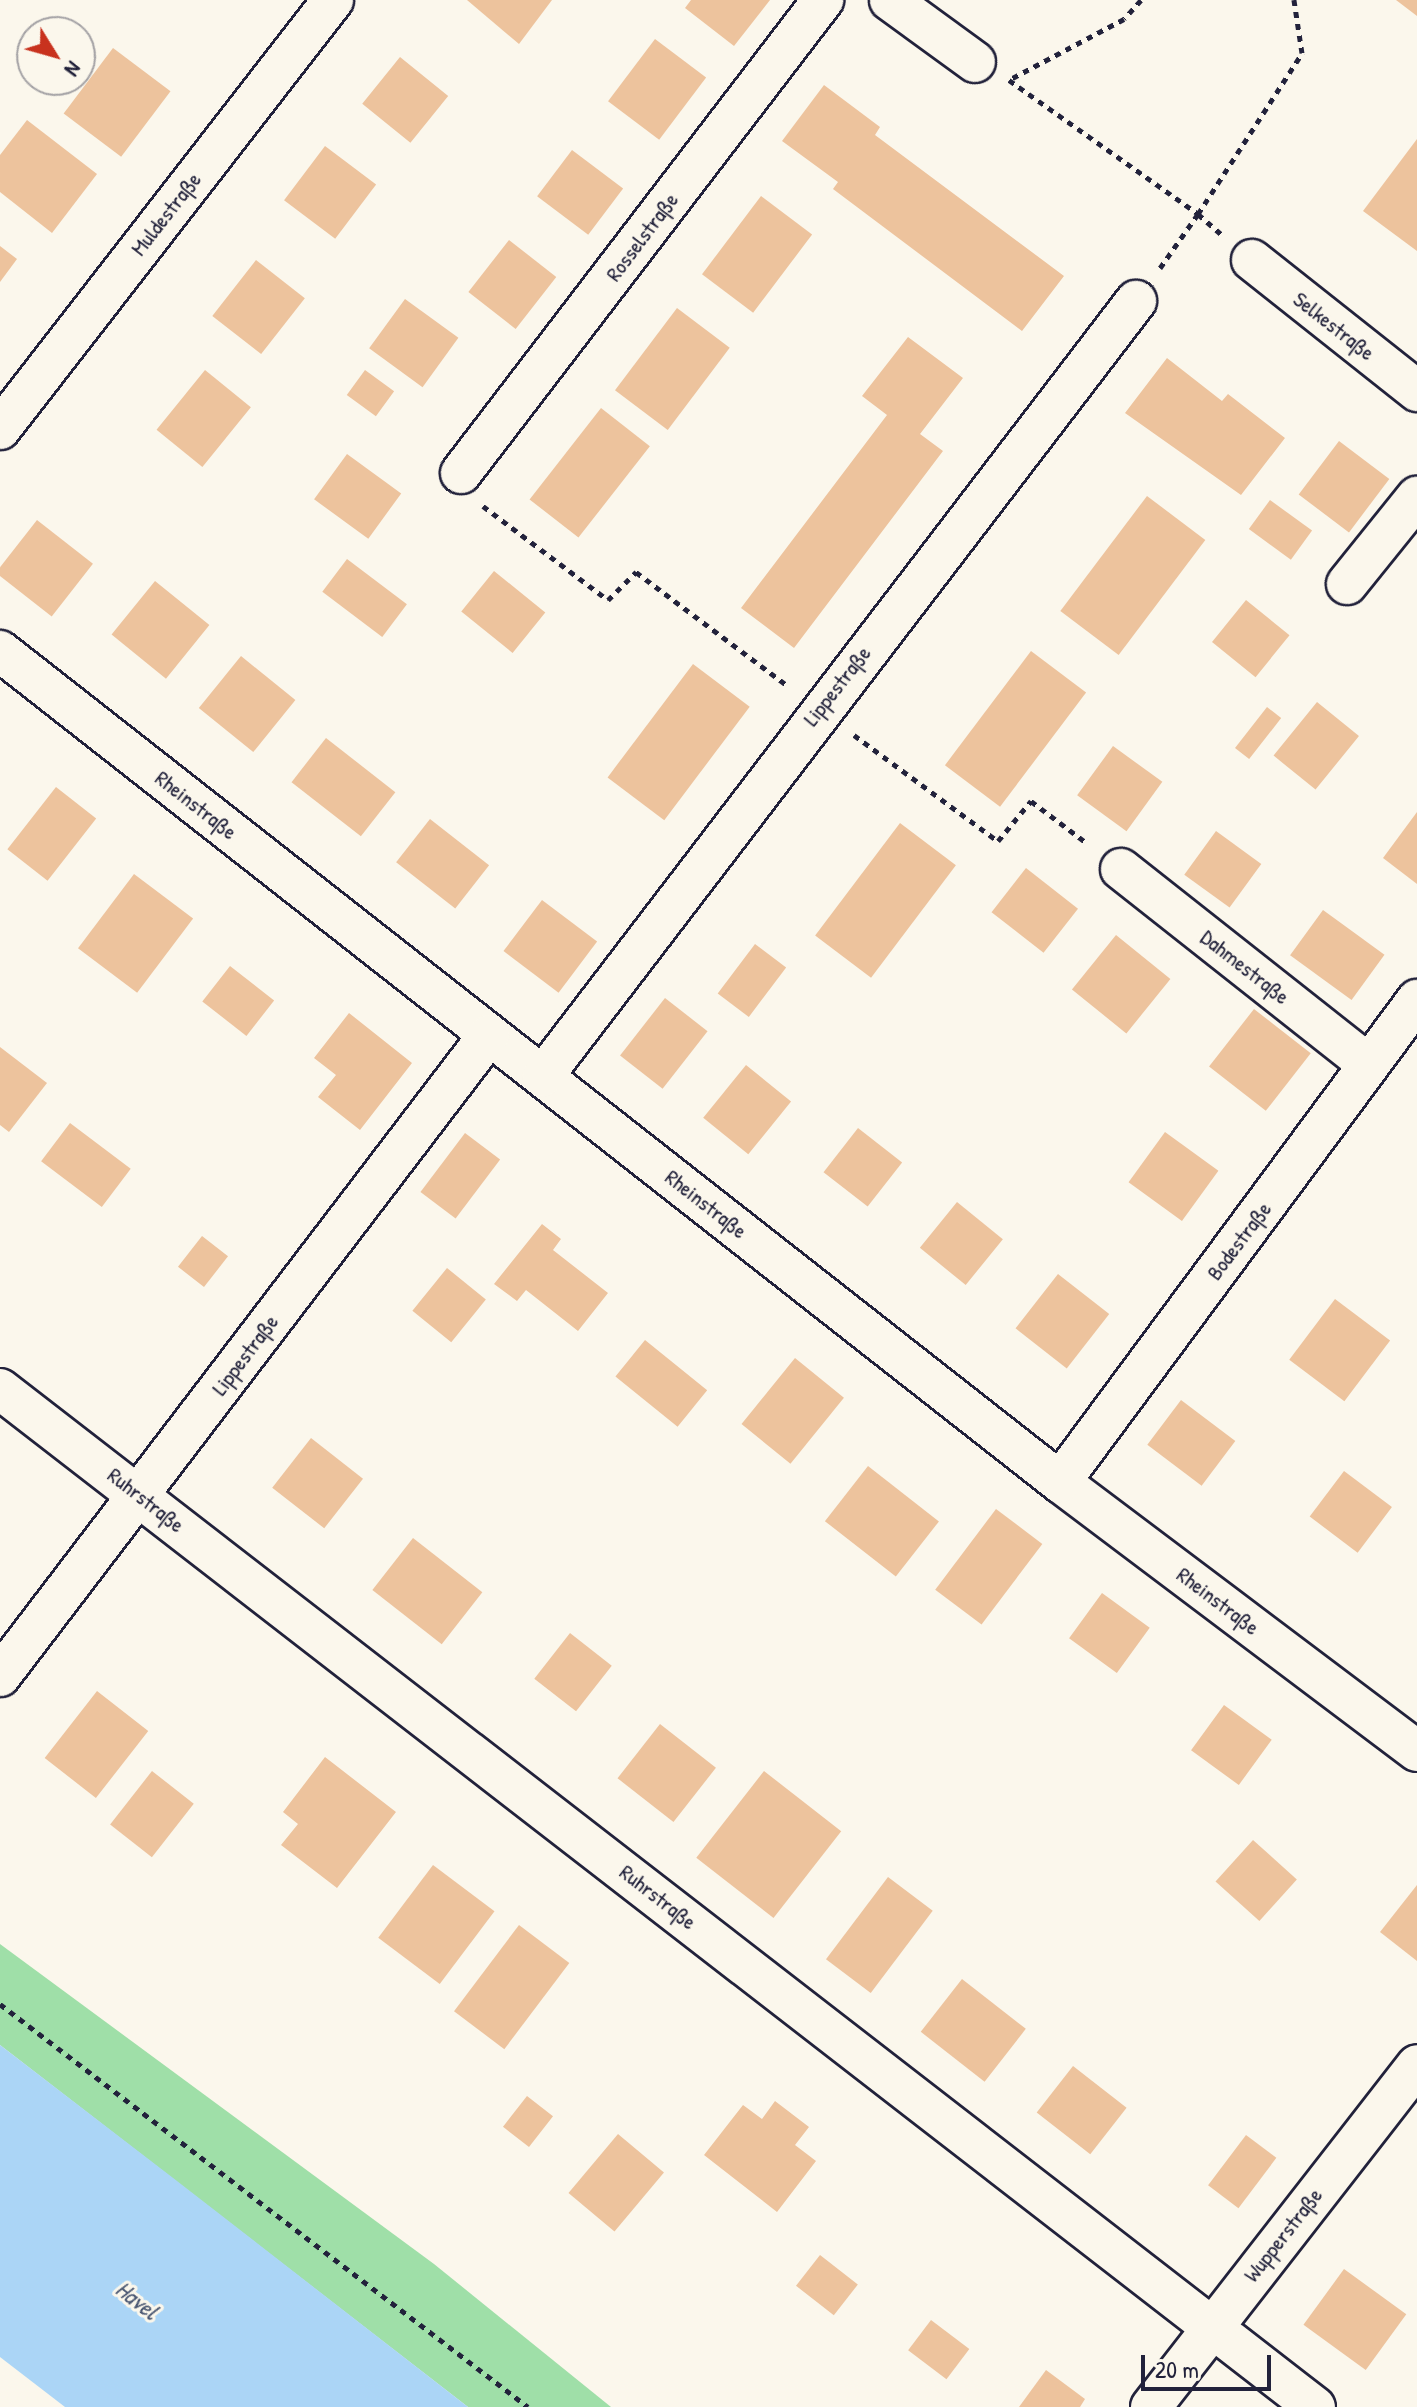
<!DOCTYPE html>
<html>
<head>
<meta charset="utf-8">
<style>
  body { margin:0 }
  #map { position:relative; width:1417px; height:2407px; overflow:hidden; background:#fbf7ec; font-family:"Patrick Hand",sans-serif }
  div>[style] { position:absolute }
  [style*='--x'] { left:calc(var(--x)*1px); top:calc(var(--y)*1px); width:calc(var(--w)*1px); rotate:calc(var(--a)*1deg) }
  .green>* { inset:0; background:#9fdfa8 }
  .water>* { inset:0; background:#abd5f6 }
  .building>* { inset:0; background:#edc39d; transform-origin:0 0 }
  .path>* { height:5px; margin-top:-2.5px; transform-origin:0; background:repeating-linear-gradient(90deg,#22223b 0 6px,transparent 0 12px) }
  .roads { filter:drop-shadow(2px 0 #22223b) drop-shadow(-2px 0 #22223b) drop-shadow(0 2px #22223b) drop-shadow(0 -2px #22223b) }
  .street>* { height:40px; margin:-20px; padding:0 20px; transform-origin:20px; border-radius:20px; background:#fbf7ec }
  span { translate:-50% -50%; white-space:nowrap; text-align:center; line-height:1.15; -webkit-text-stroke:6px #fbf7ec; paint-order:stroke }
  .street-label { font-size:22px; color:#22223b }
  .water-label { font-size:24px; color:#4b5873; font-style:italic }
  .north { position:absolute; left:16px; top:16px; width:80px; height:80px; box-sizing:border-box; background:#fbf7ec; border:2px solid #a4a2a5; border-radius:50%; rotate:127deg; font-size:22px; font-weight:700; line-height:32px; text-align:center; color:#22223b }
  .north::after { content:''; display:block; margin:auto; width:28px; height:36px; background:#c8321e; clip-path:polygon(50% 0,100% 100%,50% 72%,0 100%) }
  .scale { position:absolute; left:1141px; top:2355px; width:130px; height:36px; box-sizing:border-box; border:4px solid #22223b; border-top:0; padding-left:10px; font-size:24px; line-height:28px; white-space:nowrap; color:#22223b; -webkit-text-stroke:6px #fbf7ec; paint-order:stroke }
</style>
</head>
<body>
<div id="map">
  <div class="green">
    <div style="clip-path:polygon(0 1944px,434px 2264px,611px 2407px,468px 2407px,0 2045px)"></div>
  </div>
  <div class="water">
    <div style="clip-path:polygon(0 2045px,177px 2181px,468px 2407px,65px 2407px,0 2357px)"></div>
  </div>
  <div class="building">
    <div style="clip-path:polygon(467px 0,552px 0,519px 44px)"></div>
    <div style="clip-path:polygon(691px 0,770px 0,734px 46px,685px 8px)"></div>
    <div style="clip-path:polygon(1396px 0,1417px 0,1417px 16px)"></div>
    <div style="left:655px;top:39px;width:64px;height:78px;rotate:37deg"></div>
    <div style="left:113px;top:48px;width:72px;height:82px;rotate:37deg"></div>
    <div style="left:400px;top:57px;width:62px;height:60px;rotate:39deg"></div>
    <div style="clip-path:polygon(824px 85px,880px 127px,875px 135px,1064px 276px,1022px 331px,833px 189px,838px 182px,782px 141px)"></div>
    <div style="clip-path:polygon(27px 120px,97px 174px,52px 233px,0 192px,0 155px)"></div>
    <div style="clip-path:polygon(1417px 139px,1417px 251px,1363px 211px)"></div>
    <div style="left:325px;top:146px;width:64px;height:68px;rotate:37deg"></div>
    <div style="left:572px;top:150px;width:64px;height:58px;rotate:37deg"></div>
    <div style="left:761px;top:196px;width:64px;height:98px;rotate:37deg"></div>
    <div style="left:509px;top:240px;width:60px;height:66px;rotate:38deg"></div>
    <div style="clip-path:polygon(0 246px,17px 259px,0 282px)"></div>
    <div style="left:256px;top:260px;width:62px;height:71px;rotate:38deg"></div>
    <div style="left:405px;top:299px;width:66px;height:61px;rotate:36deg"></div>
    <div style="left:677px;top:308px;width:66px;height:103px;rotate:37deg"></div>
    <div style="clip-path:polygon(908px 337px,963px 378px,920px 434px,943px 451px,794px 648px,741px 608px,887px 415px,862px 396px)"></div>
    <div style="clip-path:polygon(1167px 358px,1222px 401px,1228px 394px,1285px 438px,1241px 495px,1125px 413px)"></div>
    <div style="left:205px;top:370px;width:59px;height:77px;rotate:39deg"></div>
    <div style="left:365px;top:370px;width:36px;height:31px;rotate:36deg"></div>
    <div style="left:601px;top:408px;width:62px;height:116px;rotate:38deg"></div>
    <div style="left:1339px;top:441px;width:63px;height:67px;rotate:37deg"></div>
    <div style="left:347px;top:454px;width:67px;height:56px;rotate:36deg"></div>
    <div style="left:1147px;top:496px;width:73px;height:144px;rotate:37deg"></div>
    <div style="left:1270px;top:500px;width:52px;height:36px;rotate:36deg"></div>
    <div style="left:37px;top:520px;width:71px;height:67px;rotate:38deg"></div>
    <div style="left:347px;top:559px;width:75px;height:41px;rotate:37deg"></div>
    <div style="left:494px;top:571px;width:66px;height:52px;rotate:39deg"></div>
    <div style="left:155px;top:581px;width:70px;height:69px;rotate:39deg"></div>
    <div style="left:1246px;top:600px;width:56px;height:54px;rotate:39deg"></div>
    <div style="left:1031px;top:651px;width:69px;height:143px;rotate:37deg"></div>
    <div style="left:241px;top:656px;width:70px;height:67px;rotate:39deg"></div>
    <div style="left:693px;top:664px;width:71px;height:142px;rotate:37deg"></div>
    <div style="left:1317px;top:702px;width:54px;height:69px;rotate:39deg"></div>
    <div style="left:1267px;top:707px;width:18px;height:52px;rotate:38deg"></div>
    <div style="left:326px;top:738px;width:88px;height:56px;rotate:38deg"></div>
    <div style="left:1113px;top:746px;width:61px;height:61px;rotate:36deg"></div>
    <div style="left:56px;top:787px;width:51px;height:79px;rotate:38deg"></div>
    <div style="clip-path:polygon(1417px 812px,1417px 884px,1383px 858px)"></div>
    <div style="left:430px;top:819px;width:75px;height:55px;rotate:38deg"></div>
    <div style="left:900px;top:823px;width:70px;height:141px;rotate:37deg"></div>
    <div style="left:1216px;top:831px;width:56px;height:54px;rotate:36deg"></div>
    <div style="left:1026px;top:868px;width:66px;height:56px;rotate:38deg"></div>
    <div style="left:134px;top:874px;width:74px;height:93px;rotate:37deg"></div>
    <div style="left:542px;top:900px;width:69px;height:64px;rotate:37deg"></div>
    <div style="left:1323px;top:910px;width:76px;height:56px;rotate:36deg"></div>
    <div style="left:1116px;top:935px;width:70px;height:70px;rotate:39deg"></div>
    <div style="left:755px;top:944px;width:39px;height:62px;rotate:37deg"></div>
    <div style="left:230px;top:966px;width:56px;height:45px;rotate:38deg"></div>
    <div style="left:665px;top:998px;width:54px;height:73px;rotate:38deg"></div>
    <div style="left:1254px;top:1009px;width:72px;height:73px;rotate:38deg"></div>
    <div style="clip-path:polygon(349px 1013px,412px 1063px,360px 1130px,318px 1097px,336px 1075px,314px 1058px)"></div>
    <div style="clip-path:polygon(0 1047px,47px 1083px,9px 1132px,0 1125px)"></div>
    <div style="left:746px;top:1065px;width:58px;height:68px;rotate:39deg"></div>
    <div style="left:70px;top:1123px;width:76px;height:48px;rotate:37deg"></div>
    <div style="left:858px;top:1128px;width:56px;height:56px;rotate:38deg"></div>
    <div style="left:1165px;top:1132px;width:66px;height:62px;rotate:36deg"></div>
    <div style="left:465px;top:1133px;width:44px;height:74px;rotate:37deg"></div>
    <div style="left:957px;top:1202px;width:59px;height:59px;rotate:39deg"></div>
    <div style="clip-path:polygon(542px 1224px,561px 1239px,553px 1250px,608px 1293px,578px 1331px,526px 1290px,517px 1301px,494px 1284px)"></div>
    <div style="left:202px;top:1236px;width:33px;height:39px;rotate:38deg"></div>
    <div style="left:447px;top:1268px;width:50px;height:55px;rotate:39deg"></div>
    <div style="left:1058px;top:1274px;width:65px;height:69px;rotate:38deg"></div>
    <div style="left:1335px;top:1299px;width:69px;height:76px;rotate:37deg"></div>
    <div style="left:645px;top:1340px;width:80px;height:47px;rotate:39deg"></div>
    <div style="left:795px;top:1358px;width:63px;height:85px;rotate:39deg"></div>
    <div style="left:1181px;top:1400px;width:68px;height:56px;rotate:37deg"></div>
    <div style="left:311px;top:1438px;width:66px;height:63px;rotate:38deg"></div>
    <div style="left:868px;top:1466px;width:90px;height:70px;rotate:38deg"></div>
    <div style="left:1344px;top:1471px;width:60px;height:57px;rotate:37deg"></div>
    <div style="left:996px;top:1509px;width:58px;height:101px;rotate:37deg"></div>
    <div style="left:413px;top:1538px;width:88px;height:66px;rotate:38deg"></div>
    <div style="left:1102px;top:1593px;width:59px;height:56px;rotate:36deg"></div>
    <div style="left:570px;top:1633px;width:53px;height:58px;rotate:38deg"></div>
    <div style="left:97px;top:1691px;width:65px;height:85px;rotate:38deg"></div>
    <div style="left:1224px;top:1705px;width:59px;height:56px;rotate:36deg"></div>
    <div style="left:660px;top:1724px;width:71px;height:69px;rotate:38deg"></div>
    <div style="clip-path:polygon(325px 1757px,396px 1812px,337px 1888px,281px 1845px,298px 1824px,283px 1812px)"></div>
    <div style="left:152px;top:1771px;width:53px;height:68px;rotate:38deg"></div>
    <div style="left:764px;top:1771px;width:98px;height:110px;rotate:38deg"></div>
    <div style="left:1253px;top:1840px;width:59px;height:56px;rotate:42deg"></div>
    <div style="left:433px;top:1865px;width:77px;height:91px;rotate:37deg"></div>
    <div style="left:888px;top:1877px;width:56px;height:103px;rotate:37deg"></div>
    <div style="clip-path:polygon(1417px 1885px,1417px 1961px,1380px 1932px)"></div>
    <div style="left:519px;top:1925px;width:63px;height:108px;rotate:37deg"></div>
    <div style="left:962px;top:1979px;width:81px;height:67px;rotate:38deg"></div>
    <div style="left:1073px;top:2066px;width:68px;height:59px;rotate:38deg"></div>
    <div style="left:527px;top:2096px;width:33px;height:39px;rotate:38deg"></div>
    <div style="clip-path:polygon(775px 2101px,809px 2127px,795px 2145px,816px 2161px,777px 2212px,704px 2155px,743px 2105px,762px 2119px)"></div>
    <div style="left:618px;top:2134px;width:60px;height:77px;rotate:40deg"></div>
    <div style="left:1246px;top:2135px;width:38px;height:63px;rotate:37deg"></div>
    <div style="left:820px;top:2255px;width:48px;height:39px;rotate:38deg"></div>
    <div style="left:1344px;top:2269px;width:77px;height:69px;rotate:36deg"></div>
    <div style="left:931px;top:2320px;width:48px;height:38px;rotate:37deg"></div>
    <div style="clip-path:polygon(1046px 2370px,1085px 2399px,1080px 2407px,1019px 2407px)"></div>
  </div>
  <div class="path">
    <div style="--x:1141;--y:0;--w:25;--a:132"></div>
    <div style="--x:1124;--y:19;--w:130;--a:152.1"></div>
    <div style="--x:1009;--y:80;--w:232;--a:35.3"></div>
    <div style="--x:1198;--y:214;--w:192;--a:-57.1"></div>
    <div style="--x:1302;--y:53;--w:54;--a:-98.6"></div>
    <div style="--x:1160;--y:268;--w:66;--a:-54.9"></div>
    <div style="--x:1198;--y:214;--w:32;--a:41"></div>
    <div style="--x:483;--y:506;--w:156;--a:36.9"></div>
    <div style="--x:608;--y:600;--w:40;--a:-45"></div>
    <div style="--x:636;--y:572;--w:190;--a:36.9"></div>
    <div style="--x:854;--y:735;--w:179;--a:36.4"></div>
    <div style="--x:998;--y:841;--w:52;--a:-50.5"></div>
    <div style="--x:1031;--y:801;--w:71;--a:37"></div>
    <div style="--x:0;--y:2004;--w:664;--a:37.35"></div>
  </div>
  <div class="roads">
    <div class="street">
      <div style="--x:890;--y:0;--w:105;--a:36.1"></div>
      <div style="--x:1252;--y:260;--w:211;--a:38.4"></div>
      <div style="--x:0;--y:429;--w:543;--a:-52.18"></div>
      <div style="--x:461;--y:473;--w:596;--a:-52.57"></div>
      <div style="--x:1347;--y:584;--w:112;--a:-51.2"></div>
      <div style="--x:0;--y:651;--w:1347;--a:38.1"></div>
      <div style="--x:1060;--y:1482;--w:447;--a:37"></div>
      <div style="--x:1121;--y:869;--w:315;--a:38.3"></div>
      <div style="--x:543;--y:1076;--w:976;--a:-52.58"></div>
      <div style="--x:0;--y:1389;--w:1663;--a:37.75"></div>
      <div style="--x:1060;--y:1482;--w:600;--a:-53.47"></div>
      <div style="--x:0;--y:1676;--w:806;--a:-52.66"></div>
      <div style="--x:1151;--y:2407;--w:433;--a:-52.1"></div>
    </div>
  </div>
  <div class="street-label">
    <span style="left:166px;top:214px;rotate:-52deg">Muldestraße</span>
    <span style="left:642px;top:237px;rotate:-53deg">Rosselstraße</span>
    <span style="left:1334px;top:326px;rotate:38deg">Selkestraße</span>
    <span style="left:837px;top:686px;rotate:-52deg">Lippestraße</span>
    <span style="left:196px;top:805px;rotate:38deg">Rheinstraße</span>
    <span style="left:1245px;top:967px;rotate:38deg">Dahmestraße</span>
    <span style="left:706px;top:1204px;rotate:38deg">Rheinstraße</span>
    <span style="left:1239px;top:1241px;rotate:-53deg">Bodestraße</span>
    <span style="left:245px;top:1355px;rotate:-53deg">Lippestraße</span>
    <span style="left:146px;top:1500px;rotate:38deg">Ruhrstraße</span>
    <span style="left:1218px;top:1601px;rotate:37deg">Rheinstraße</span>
    <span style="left:658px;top:1897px;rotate:38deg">Ruhrstraße</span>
    <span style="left:1283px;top:2235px;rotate:-52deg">Wupperstraße</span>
  </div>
  <div class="water-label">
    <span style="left:137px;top:2300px;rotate:38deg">Havel</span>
  </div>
  <div class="north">N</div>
  <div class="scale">20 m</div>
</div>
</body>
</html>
